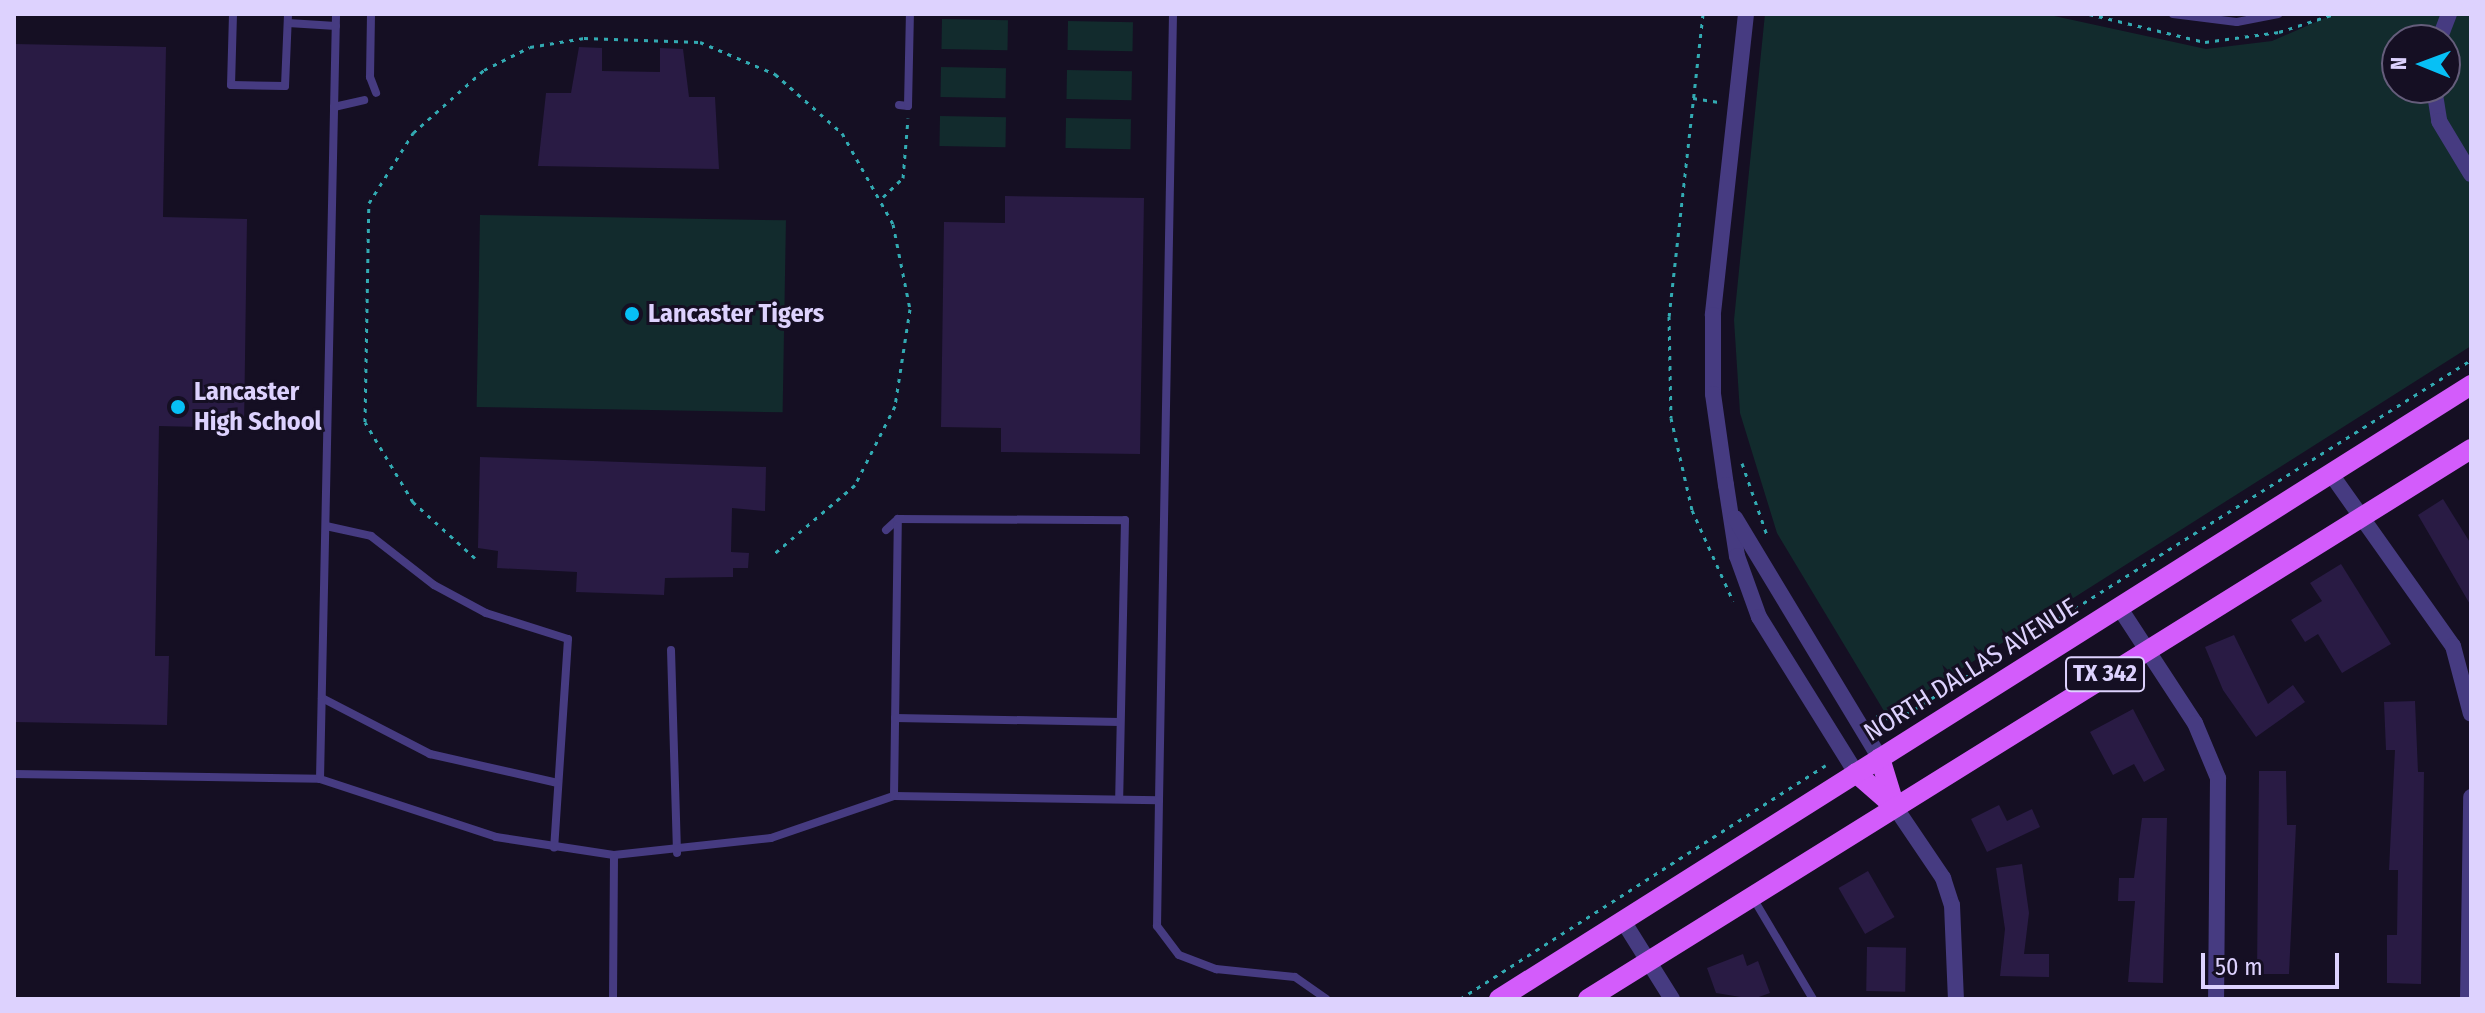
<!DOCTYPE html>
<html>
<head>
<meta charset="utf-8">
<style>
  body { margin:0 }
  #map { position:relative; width:2485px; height:1013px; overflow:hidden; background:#150f23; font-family:"Fira Sans Condensed",sans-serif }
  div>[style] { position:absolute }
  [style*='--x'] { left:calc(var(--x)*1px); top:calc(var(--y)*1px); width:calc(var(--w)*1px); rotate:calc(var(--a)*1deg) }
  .green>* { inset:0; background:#122b2d; transform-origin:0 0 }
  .building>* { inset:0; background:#291b44; transform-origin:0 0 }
  .path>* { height:3px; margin-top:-1.5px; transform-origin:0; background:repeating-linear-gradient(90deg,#32aab2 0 4px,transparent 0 10px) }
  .lane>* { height:8px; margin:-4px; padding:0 4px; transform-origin:4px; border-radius:4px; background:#463b81 }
  .street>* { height:16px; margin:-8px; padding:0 8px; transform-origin:8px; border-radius:8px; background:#463b81 }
  .primary>* { height:20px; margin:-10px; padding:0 10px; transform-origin:10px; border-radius:10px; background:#d35cfb }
  .dots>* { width:22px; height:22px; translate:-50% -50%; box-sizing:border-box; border:4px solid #150f23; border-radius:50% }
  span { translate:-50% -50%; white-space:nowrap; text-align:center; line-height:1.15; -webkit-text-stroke:6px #150f23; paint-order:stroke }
  .shield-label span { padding:2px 6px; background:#150f23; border:2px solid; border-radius:6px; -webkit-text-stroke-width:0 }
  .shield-label { font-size:24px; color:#ddd2fe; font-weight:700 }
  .poi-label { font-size:26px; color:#ddd2fe; font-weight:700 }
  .left { translate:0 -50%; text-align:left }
  .street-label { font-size:26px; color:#ddd2fe }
  .frame { position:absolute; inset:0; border:16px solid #ddd2fe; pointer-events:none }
  .north { position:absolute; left:2381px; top:24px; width:80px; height:80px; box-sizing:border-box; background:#150f23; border:2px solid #655d7b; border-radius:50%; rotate:271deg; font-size:22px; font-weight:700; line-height:32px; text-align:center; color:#ddd2fe }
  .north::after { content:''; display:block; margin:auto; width:28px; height:36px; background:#07c0f5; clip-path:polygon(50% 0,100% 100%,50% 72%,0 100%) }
  .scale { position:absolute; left:2201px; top:953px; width:138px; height:36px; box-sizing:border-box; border:4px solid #ddd2fe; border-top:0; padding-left:10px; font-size:24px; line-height:28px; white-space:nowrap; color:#ddd2fe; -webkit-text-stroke:6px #150f23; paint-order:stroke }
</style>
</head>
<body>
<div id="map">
  <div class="green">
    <div style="clip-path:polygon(evenodd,1765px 14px,2045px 14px,2206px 49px,2272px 41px,2334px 14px,2471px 14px,2471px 346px,1887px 716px,1777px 533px,1740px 413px,1734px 320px,1765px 14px,2397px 40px,2445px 40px,2445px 88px,2397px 88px,2397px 40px)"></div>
    <div style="left:942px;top:19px;width:66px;height:30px;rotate:1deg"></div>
    <div style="left:1068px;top:21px;width:65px;height:29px;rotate:1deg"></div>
    <div style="left:941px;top:67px;width:65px;height:30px;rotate:1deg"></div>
    <div style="left:1067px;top:70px;width:65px;height:29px;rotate:1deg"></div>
    <div style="left:940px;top:116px;width:66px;height:30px;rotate:1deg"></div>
    <div style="left:1066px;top:118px;width:65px;height:30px;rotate:1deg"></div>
    <div style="left:480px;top:215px;width:306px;height:192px;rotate:1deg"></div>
  </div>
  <div class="building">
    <div style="clip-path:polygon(14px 44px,166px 47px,163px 217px,247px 219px,244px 428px,159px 426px,155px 656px,169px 656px,167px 725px,14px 722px)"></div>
    <div style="clip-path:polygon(579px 47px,602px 48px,602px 71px,660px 72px,660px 48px,683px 49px,689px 97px,715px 97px,719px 169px,538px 166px,546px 93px,571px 93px)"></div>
    <div style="clip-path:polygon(1005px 196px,1144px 198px,1140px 454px,1001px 452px,1001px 428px,941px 427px,944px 222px,1005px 223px)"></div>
    <div style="clip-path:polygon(480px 457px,766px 467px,765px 511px,732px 508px,731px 552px,749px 553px,748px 568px,733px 568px,733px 577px,665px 578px,664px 595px,576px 592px,577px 572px,497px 568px,498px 551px,478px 548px)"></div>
    <div style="clip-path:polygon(2443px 499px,2471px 544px,2471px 606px,2418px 515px)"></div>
    <div style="clip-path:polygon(2341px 564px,2391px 644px,2342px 673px,2318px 634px,2305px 642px,2291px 620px,2322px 601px,2310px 583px)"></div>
    <div style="clip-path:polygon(2234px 635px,2268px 704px,2293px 685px,2305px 702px,2256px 737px,2223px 690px,2205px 647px)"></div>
    <div style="clip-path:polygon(2415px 701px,2418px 772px,2424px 772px,2421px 984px,2387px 983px,2387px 935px,2397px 935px,2398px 870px,2389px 870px,2395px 750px,2386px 750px,2384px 702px)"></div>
    <div style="clip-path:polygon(2133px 709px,2165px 770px,2144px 782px,2134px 764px,2113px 775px,2090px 732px)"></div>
    <div style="clip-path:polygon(2259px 771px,2286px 771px,2287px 825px,2296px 825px,2289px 974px,2257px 974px)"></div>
    <div style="clip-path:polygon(1999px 805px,2007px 821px,2032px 809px,2040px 827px,1987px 852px,1971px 819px)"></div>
    <div style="clip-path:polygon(2142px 818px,2167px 818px,2163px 983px,2128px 982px,2135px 901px,2118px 901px,2119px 878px,2134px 878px)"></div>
    <div style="clip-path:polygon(2022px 864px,2029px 913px,2024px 954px,2049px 954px,2049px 977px,2000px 976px,2005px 929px,1996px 868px)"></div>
    <div style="left:1868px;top:871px;width:53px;height:34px;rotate:60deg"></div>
    <div style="left:1867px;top:947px;width:39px;height:44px;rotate:1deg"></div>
    <div style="clip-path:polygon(1743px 954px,1747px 966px,1758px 961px,1770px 993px,1753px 999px,1716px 993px,1707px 968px)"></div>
  </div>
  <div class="path">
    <div style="--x:1703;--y:14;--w:304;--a:96.4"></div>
    <div style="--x:1669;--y:316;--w:102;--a:88.9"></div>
    <div style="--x:1671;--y:418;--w:94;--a:77.1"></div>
    <div style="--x:1692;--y:510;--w:100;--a:65.7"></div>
    <div style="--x:2089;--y:14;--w:119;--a:13.6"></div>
    <div style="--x:2205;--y:42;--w:75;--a:-7.7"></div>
    <div style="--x:2279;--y:32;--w:58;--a:-18.1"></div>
    <div style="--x:1693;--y:98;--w:26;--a:9"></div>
    <div style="--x:883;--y:197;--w:28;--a:-44"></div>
    <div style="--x:903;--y:178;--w:60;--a:-85.2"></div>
    <div style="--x:1742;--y:463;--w:76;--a:70.9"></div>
    <div style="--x:475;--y:558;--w:84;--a:-137.9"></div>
    <div style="--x:413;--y:502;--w:93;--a:-121"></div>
    <div style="--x:365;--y:422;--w:219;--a:-89"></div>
    <div style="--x:369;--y:203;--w:83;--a:-57.8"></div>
    <div style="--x:413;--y:133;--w:95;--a:-41.6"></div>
    <div style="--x:484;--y:70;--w:51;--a:-26.6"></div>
    <div style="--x:530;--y:47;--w:55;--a:-9.5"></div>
    <div style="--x:584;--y:38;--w:116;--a:2"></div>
    <div style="--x:700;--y:42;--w:82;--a:23.1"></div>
    <div style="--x:775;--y:74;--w:89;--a:41.4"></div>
    <div style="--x:842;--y:133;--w:104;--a:60.7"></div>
    <div style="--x:893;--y:224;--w:87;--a:78.7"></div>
    <div style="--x:910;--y:309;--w:98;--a:98.8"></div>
    <div style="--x:895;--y:406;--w:89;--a:116.9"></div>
    <div style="--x:855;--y:485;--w:106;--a:139.6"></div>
    <div style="--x:1876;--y:716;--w:21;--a:11"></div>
    <div style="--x:1897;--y:720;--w:678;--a:-32.1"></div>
    <div style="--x:1460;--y:999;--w:434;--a:-32.6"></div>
  </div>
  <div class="lane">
    <div style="--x:233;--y:14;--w:71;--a:91.6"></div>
    <div style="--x:231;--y:85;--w:54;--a:1.1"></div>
    <div style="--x:285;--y:86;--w:72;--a:-87.6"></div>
    <div style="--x:371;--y:14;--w:63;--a:90.9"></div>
    <div style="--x:370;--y:77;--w:17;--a:69"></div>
    <div style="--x:2173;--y:14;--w:64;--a:7.1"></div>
    <div style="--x:2237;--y:22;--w:42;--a:-11"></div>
    <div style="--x:288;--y:23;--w:48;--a:3.6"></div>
    <div style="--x:899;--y:105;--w:9;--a:6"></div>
    <div style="--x:908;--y:106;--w:92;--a:-88.8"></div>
    <div style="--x:334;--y:107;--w:31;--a:-13"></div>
    <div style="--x:326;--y:526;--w:46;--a:12.5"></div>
    <div style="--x:371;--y:536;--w:80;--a:37.9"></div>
    <div style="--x:434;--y:585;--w:59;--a:28.3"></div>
    <div style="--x:486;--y:613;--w:86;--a:17.6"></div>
    <div style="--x:568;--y:639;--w:209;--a:93.8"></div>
    <div style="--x:886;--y:530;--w:16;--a:-43"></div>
    <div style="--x:671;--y:650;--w:203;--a:88.3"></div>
    <div style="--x:322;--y:698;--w:122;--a:27.4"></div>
    <div style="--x:430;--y:754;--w:131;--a:12.8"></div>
    <div style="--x:895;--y:718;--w:225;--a:1"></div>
    <div style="--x:14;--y:774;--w:306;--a:0.9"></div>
    <div style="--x:320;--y:779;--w:185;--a:18.2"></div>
    <div style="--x:496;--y:837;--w:119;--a:8.7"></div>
    <div style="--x:614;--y:855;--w:158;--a:-6.2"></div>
    <div style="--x:771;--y:838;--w:130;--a:-18.9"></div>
    <div style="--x:894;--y:796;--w:265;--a:0.9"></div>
    <div style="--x:1159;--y:800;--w:786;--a:-88.98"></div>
    <div style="--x:320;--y:779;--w:765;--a:-88.8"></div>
    <div style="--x:894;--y:796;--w:277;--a:-89.2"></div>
    <div style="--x:898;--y:519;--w:227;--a:0.3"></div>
    <div style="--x:1125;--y:520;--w:278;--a:91.2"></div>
    <div style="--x:1159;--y:800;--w:126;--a:90.9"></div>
    <div style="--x:1157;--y:926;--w:36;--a:53"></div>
    <div style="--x:1179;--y:955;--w:40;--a:21"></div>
    <div style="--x:1216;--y:969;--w:79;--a:5.8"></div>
    <div style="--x:1295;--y:977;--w:38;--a:35"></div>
    <div style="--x:1753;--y:898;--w:117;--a:59.3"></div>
    <div style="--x:613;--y:999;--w:144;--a:-89.6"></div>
  </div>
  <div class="street">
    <div style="--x:1746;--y:14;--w:303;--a:96.3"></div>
    <div style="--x:1713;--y:315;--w:79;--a:90"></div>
    <div style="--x:1713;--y:394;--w:92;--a:81.9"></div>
    <div style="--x:1726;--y:485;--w:72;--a:81.2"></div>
    <div style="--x:1737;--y:556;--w:65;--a:70.2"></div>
    <div style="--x:1759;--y:617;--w:184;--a:58.1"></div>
    <div style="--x:2439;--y:40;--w:28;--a:-69"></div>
    <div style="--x:2434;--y:88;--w:33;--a:81"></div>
    <div style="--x:2439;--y:121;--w:62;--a:58.9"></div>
    <div style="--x:2331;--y:474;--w:211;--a:54.7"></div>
    <div style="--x:2453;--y:646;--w:70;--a:75.2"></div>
    <div style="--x:1735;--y:518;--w:280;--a:58.9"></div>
    <div style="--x:2119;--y:607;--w:139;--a:56.8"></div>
    <div style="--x:2195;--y:723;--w:60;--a:67.3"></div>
    <div style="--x:2218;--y:778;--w:221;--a:90.5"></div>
    <div style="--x:1895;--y:807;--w:86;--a:55.9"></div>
    <div style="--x:1943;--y:878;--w:28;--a:72"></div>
    <div style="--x:1952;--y:905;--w:94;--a:87.6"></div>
    <div style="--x:1625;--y:924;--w:89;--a:57.9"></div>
    <div style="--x:2468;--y:999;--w:202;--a:-89.1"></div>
  </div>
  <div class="primary">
    <div style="--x:1880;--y:758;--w:51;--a:73"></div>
    <div style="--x:1856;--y:773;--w:52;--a:41.1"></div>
    <div style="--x:1499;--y:999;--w:1150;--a:-32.28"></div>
    <div style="--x:1588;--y:999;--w:1040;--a:-31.92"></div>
  </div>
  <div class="dots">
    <div style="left:632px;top:314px;background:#07c0f5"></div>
    <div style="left:178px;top:407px;background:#07c0f5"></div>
  </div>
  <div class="shield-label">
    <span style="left:2105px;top:674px">TX 342</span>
  </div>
  <div class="poi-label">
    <span class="left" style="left:648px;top:314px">Lancaster Tigers</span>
    <span class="left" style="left:194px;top:407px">Lancaster<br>High School</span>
  </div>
  <div class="street-label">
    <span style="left:1971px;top:670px;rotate:-32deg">NORTH DALLAS AVENUE</span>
  </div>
  <div class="frame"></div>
  <div class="north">N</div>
  <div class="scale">50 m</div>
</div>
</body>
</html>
